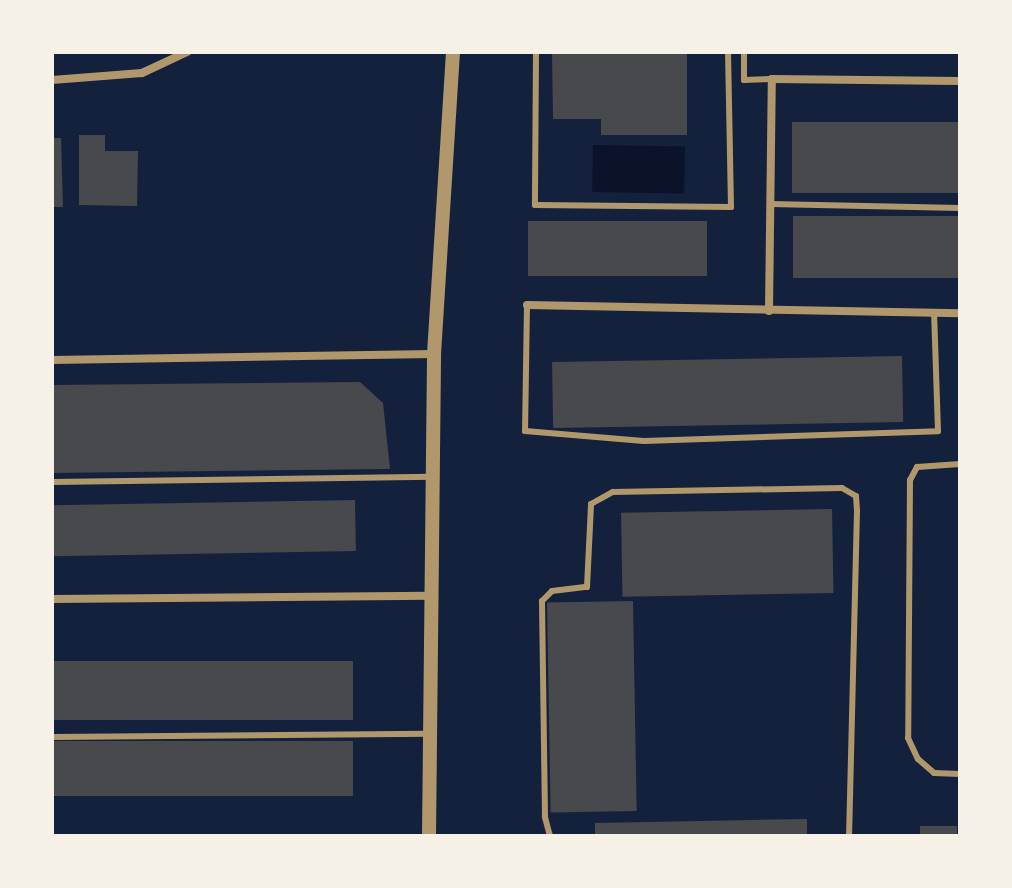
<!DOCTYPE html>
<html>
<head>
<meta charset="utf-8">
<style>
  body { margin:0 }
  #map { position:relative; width:1012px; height:888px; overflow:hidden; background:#14213d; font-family:"Alegreya Sans",sans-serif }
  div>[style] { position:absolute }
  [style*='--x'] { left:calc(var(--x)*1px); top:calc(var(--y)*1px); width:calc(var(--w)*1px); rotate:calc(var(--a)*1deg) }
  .water>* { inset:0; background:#0b132b; transform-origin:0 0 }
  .building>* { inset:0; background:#48494c; transform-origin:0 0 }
  .service>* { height:6px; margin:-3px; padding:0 3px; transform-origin:3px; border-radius:3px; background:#b1986c }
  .minor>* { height:8px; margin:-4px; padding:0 4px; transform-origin:4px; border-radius:4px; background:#b1986c }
  .tertiary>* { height:14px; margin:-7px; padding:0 7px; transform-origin:7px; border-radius:7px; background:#b1986c }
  span { translate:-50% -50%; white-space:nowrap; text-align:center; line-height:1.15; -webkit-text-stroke:6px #f6f1e7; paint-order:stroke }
  .frame { position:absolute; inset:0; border:54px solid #f6f1e7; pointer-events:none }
</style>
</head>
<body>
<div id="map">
  <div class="water">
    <div style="left:593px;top:145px;width:92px;height:47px;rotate:1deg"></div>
  </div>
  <div class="building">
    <div style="clip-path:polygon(552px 52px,687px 52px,687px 135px,601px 135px,601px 119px,553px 119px)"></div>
    <div style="left:792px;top:122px;width:168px;height:71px"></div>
    <div style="clip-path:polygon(79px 135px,105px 135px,105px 151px,138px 151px,137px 206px,79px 205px)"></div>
    <div style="clip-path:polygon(52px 138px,61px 138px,63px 207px,52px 207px)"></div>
    <div style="left:793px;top:216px;width:167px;height:62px"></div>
    <div style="left:528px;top:221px;width:179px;height:55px"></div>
    <div style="left:902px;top:356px;width:66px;height:350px;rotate:89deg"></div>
    <div style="clip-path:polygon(360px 382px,383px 403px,390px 469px,52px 473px,52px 385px)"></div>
    <div style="left:355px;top:500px;width:51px;height:303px;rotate:89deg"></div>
    <div style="left:832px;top:509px;width:84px;height:211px;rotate:89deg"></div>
    <div style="left:633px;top:601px;width:210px;height:86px;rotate:89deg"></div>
    <div style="left:353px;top:661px;width:59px;height:301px;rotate:90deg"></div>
    <div style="left:52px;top:741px;width:301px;height:55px"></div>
    <div style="clip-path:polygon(807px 819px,807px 836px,595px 836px,595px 823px)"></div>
    <div style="left:957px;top:826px;width:10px;height:37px;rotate:90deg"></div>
  </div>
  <div class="service">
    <div style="--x:536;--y:52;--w:153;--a:90.4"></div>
    <div style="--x:535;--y:205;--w:196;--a:0.6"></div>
    <div style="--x:731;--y:207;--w:155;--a:-91.1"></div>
    <div style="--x:744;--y:52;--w:28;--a:90"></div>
    <div style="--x:744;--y:80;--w:28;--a:-2"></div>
    <div style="--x:770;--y:204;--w:190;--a:1.2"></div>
    <div style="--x:527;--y:305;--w:126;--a:90.9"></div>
    <div style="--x:525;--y:431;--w:119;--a:4.8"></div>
    <div style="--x:644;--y:441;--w:294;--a:-1.9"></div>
    <div style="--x:938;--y:431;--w:118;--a:-91.9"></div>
    <div style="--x:960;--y:464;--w:43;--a:176"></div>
    <div style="--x:917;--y:467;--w:15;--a:118"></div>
    <div style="--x:910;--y:480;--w:258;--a:90.4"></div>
    <div style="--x:908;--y:738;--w:23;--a:65"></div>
    <div style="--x:918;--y:759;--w:21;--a:41"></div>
    <div style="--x:934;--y:773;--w:26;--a:2"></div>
    <div style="--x:52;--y:482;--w:380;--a:-0.8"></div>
    <div style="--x:52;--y:737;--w:378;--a:-0.5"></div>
    <div style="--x:550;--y:836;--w:20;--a:-105"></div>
    <div style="--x:545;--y:817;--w:216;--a:-90.8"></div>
    <div style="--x:542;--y:601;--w:14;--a:-45"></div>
    <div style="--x:552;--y:591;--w:35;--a:-7"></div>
    <div style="--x:587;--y:587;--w:83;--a:-87.2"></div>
    <div style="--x:591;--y:504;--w:25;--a:-29"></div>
    <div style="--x:613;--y:492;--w:229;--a:-1"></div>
    <div style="--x:842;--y:488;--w:16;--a:30"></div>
    <div style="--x:856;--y:496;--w:15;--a:86"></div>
    <div style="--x:857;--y:511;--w:325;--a:91.4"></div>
  </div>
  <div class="minor">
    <div style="--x:52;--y:80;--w:90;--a:-4.4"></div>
    <div style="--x:142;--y:73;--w:50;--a:-25"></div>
    <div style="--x:527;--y:305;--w:433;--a:1.1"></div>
    <div style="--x:769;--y:311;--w:232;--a:-89.3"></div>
    <div style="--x:772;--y:79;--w:188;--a:0.6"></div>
    <div style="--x:52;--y:360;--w:382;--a:-0.9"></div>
    <div style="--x:52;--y:599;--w:380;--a:-0.5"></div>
  </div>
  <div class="tertiary">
    <div style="--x:429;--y:836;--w:482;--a:-89.4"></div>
    <div style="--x:434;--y:354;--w:303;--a:-86.4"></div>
  </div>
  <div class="frame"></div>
</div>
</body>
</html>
